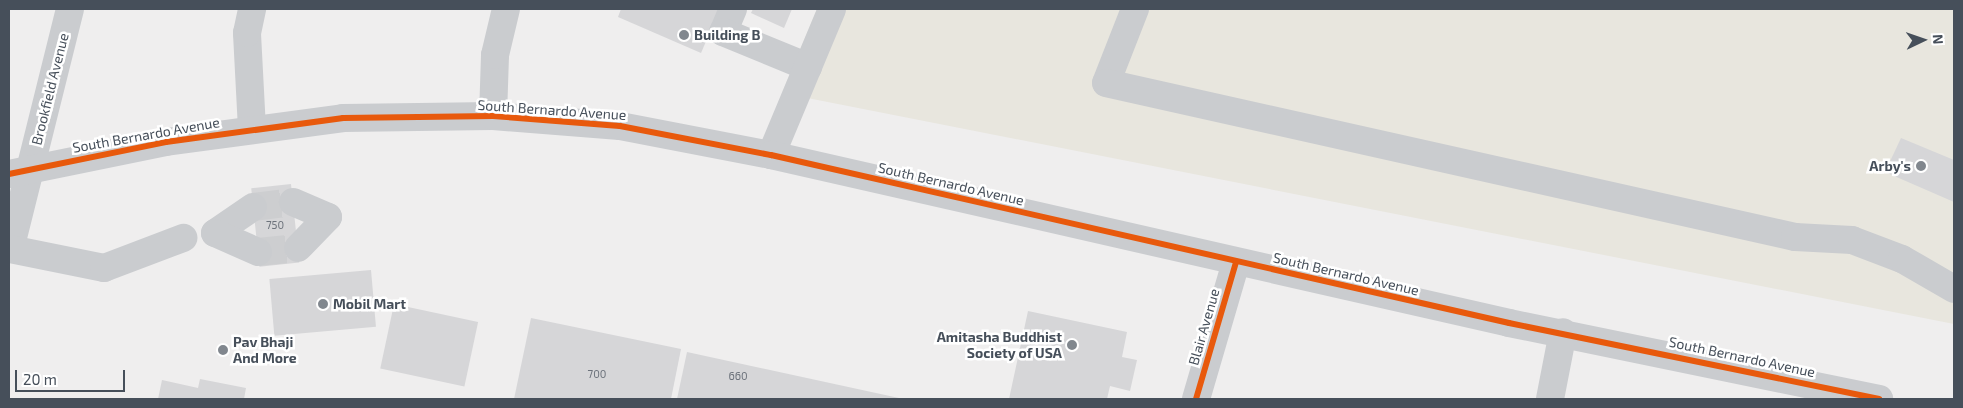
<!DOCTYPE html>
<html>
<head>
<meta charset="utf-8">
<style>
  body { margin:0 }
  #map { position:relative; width:1963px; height:408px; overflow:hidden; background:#efeeee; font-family:"Exo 2",sans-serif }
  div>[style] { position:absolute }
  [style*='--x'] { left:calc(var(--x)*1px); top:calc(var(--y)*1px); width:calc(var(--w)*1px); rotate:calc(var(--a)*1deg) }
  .commercial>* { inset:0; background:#e8e6de }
  .building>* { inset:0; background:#d6d6d8; transform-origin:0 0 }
  .minor-tunnel>* { height:28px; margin-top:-14px; transform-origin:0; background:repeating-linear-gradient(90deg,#cdced0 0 28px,transparent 0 42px) }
  .minor>* { height:28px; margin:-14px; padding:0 14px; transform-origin:14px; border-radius:14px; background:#cacccf }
  .cycleway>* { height:6px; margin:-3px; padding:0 3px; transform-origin:3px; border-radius:3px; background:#e8590c }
  .dots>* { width:14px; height:14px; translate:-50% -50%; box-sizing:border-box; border:2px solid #fff; border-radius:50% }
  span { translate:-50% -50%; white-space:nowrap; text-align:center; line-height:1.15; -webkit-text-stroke:5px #fff; paint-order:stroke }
  .number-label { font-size:11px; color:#6c727b }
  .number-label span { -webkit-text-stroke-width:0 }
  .poi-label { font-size:14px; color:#464f5a; font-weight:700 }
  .left { translate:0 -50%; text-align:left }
  .right { translate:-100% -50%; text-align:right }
  .street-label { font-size:14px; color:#464f5a }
  .frame { position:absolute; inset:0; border:10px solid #464f5a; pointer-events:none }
  .north { position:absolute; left:1898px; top:15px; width:50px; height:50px; -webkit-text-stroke:4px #fff; paint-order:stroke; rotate:87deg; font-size:14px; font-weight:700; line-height:20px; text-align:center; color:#464f5a }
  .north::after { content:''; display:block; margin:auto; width:18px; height:22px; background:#464f5a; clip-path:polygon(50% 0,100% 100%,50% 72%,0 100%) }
  .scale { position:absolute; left:15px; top:370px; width:110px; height:22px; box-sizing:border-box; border:2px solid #464f5a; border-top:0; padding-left:6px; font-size:15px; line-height:18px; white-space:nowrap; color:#464f5a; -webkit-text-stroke:4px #fff; paint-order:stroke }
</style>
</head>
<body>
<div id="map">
  <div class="commercial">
    <div style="clip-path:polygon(817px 9px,1954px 9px,1954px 324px,782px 93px)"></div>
  </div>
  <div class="building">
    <div style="clip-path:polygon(621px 9px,720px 9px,701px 53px,618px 17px)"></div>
    <div style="clip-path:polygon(753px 9px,792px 9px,784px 28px,751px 13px)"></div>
    <div style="clip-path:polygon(1901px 138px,1954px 160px,1954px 202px,1885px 172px)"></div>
    <div style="left:291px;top:184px;width:79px;height:40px;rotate:84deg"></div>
    <div style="left:371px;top:270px;width:57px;height:102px;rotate:85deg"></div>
    <div style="left:394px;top:304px;width:86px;height:66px;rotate:12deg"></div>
    <div style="clip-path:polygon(1028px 311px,1127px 332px,1122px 357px,1137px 360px,1130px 391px,1110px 386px,1107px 399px,1009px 399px)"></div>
    <div style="clip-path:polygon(531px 318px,681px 349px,671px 399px,514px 399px)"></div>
    <div style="clip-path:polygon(687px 352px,899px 398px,899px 399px,677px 399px)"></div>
    <div style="clip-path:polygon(200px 379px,246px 388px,244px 399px,158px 399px,162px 380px,198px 388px)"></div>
  </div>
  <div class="minor-tunnel">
    <div style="--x:253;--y:207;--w:40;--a:-7.1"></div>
    <div style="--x:258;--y:252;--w:40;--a:-5.7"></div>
  </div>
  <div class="minor">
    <div style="--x:70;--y:9;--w:247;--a:104"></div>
    <div style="--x:10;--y:249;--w:96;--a:11.4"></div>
    <div style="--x:104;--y:268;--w:85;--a:-20.8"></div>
    <div style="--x:733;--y:9;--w:25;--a:113"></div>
    <div style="--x:723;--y:32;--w:92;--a:22.4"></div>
    <div style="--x:1135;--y:9;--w:79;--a:111.4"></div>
    <div style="--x:1106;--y:83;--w:706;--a:12.6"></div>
    <div style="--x:1795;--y:237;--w:57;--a:3"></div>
    <div style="--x:1852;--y:240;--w:53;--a:20.8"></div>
    <div style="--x:1902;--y:259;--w:60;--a:30"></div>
    <div style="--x:493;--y:116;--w:61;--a:-88.1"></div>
    <div style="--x:495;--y:55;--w:47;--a:-76.6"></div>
    <div style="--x:252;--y:129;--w:96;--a:-93"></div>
    <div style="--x:247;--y:33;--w:25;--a:-78"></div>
    <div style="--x:771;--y:155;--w:158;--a:-67.3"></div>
    <div style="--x:9;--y:174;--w:160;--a:-11.5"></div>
    <div style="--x:166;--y:142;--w:179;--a:-7.7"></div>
    <div style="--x:343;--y:118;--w:150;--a:-0.8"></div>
    <div style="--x:493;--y:116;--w:127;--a:4.5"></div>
    <div style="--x:620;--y:126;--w:154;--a:10.9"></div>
    <div style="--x:771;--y:155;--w:757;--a:12.82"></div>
    <div style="--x:1509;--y:323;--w:378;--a:11.6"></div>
    <div style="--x:293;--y:202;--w:38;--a:23"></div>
    <div style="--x:328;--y:217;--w:43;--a:134.1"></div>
    <div style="--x:253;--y:207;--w:46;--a:145.6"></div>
    <div style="--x:215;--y:233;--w:47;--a:23.8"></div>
    <div style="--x:1196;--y:399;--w:143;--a:-73.7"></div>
    <div style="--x:1550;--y:399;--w:68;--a:-79"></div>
  </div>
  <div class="cycleway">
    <div style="--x:9;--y:174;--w:160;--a:-11.5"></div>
    <div style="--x:166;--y:142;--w:179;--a:-7.7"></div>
    <div style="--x:343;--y:118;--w:150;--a:-0.8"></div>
    <div style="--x:493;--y:116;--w:127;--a:4.5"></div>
    <div style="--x:620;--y:126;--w:154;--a:10.9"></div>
    <div style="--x:771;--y:155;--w:757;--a:12.82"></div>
    <div style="--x:1509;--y:323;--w:378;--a:11.6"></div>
    <div style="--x:1196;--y:399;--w:143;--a:-73.7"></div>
  </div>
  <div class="dots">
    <div style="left:684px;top:35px;background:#81878e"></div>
    <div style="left:1921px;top:166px;background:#81878e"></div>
    <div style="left:323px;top:304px;background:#81878e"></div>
    <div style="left:1072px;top:345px;background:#81878e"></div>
    <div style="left:223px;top:350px;background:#81878e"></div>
  </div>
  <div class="number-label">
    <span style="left:275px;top:225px">750</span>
    <span style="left:597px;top:374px">700</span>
    <span style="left:738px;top:376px">660</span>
  </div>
  <div class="poi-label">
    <span class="left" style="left:694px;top:35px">Building B</span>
    <span class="right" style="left:1911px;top:166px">Arby's</span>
    <span class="left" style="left:333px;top:304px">Mobil Mart</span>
    <span class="right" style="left:1062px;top:345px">Amitasha Buddhist<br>Society of USA</span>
    <span class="left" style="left:233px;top:350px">Pav Bhaji<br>And More</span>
  </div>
  <div class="street-label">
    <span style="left:50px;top:89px;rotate:-76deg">Brookfield Avenue</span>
    <span style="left:552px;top:110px;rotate:4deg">South Bernardo Avenue</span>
    <span style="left:146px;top:135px;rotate:-10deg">South Bernardo Avenue</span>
    <span style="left:951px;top:184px;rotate:13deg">South Bernardo Avenue</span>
    <span style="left:1346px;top:274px;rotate:13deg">South Bernardo Avenue</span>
    <span style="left:1204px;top:327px;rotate:-74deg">Blair Avenue</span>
    <span style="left:1742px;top:357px;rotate:12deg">South Bernardo Avenue</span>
  </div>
  <div class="frame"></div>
  <div class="north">N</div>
  <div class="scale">20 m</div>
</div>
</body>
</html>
